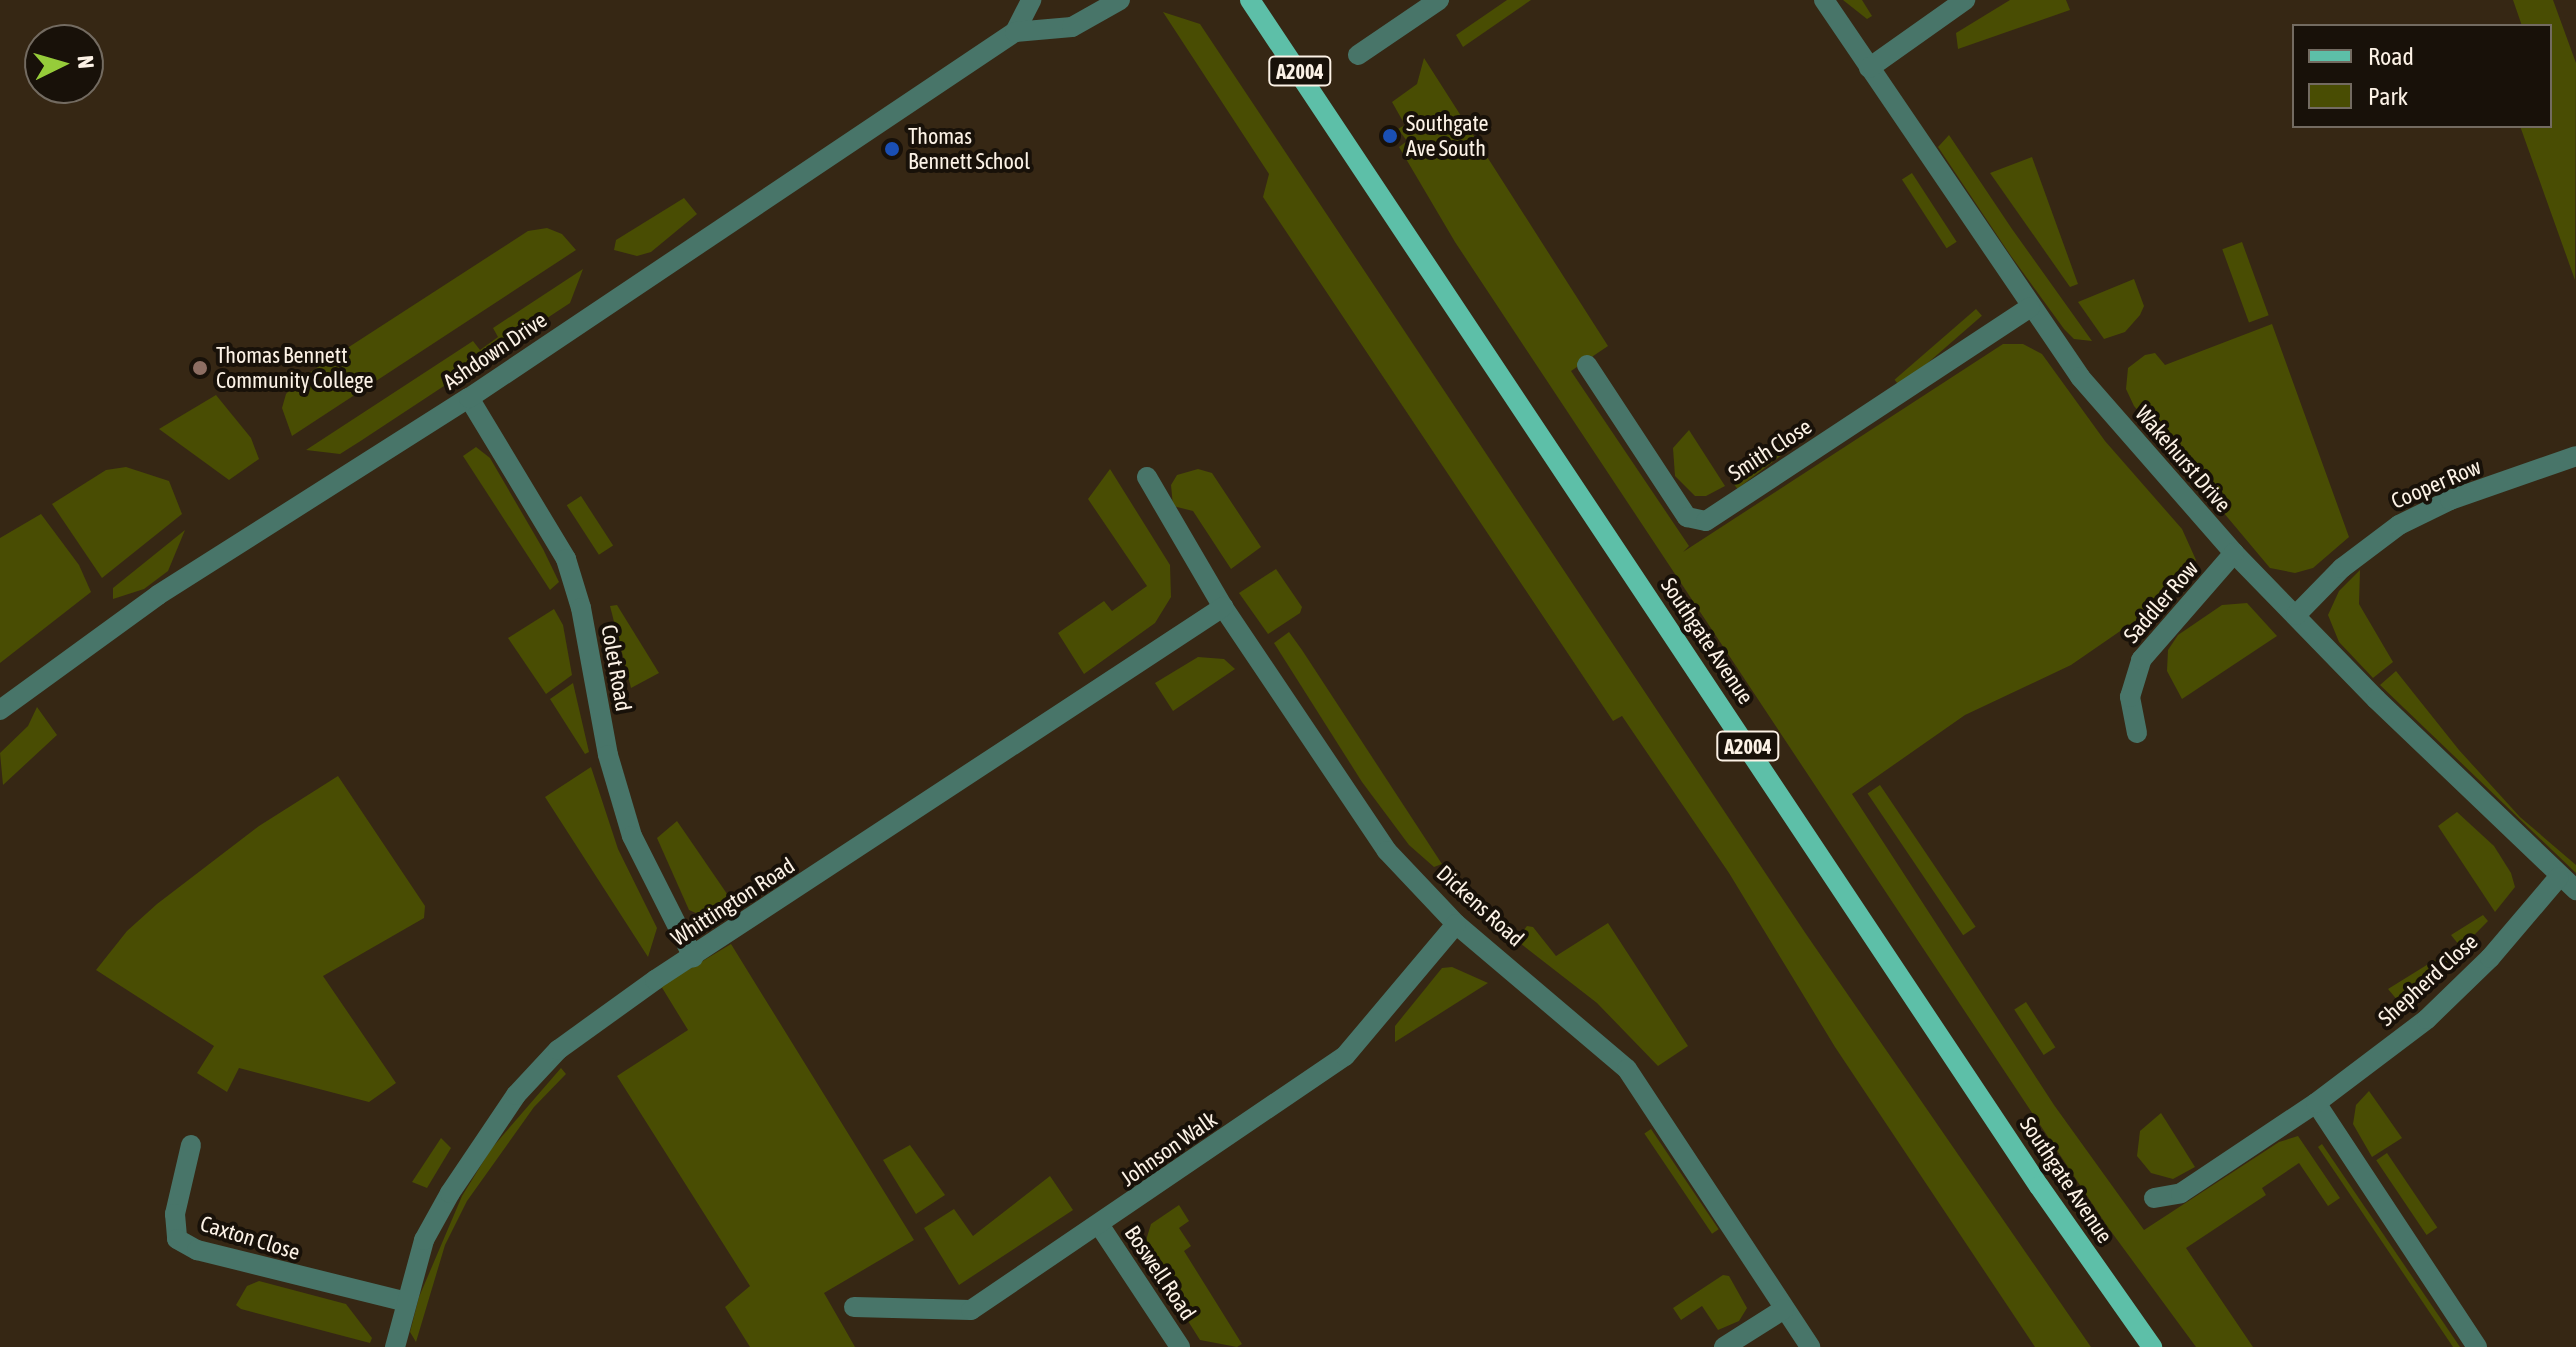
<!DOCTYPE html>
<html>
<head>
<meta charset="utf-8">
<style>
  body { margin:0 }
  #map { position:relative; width:2576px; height:1347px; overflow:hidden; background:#362714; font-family:"Asap Condensed",sans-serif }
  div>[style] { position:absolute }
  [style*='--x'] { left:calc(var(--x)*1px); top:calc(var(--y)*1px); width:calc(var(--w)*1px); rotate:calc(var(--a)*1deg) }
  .green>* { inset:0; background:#494d03; transform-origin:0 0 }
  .minor>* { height:20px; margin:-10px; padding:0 10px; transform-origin:10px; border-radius:10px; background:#487569 }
  .tertiary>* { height:20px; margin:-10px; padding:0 10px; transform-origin:10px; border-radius:10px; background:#487569 }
  .primary>* { height:20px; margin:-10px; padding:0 10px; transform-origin:10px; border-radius:10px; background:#5dbfa8 }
  .dots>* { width:22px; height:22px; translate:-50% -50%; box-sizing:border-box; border:4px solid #181109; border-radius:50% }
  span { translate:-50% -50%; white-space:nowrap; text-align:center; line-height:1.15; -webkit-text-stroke:8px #181109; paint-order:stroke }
  .shield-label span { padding:2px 6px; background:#181109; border:2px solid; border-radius:6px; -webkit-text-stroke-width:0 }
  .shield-label { font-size:20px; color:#fcf2e6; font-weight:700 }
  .poi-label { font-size:22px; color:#fcf2e6 }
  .left { translate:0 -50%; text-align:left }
  .street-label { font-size:22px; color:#fcf2e6 }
  .legend { position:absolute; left:2292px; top:24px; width:260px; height:104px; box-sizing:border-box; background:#181109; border:2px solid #736b61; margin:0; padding:10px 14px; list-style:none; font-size:24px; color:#fcf2e6 }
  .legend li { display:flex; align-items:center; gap:16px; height:40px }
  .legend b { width:40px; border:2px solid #736b61 }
  .north { position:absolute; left:24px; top:24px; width:80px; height:80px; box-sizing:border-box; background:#181109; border:2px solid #736b61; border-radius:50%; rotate:85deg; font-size:22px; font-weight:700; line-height:32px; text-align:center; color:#fcf2e6 }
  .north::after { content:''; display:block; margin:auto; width:28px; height:36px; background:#96cc3a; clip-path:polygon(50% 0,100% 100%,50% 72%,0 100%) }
</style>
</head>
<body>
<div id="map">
  <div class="green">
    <div style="clip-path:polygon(1507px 0,1531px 0,1463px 47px,1456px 35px)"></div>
    <div style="clip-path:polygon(1843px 0,1862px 0,1872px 16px,1867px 19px)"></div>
    <div style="clip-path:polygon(2010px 0,2066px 0,2070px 10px,1958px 49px,1956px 33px)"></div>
    <div style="clip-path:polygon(2513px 0,2553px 0,2576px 63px,2575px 280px,2520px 126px,2550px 126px,2550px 26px,2522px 26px)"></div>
    <div style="clip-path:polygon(1163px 12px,1200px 24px,1806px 934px,2091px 1347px,2035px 1347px,1835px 1047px,1729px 873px,1622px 716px,1613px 721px,1263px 197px,1269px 174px)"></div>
    <div style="clip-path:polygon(1424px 58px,1608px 346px,1571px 371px,1689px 546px,1683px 552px,2003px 344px,2023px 344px,2042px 354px,2105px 441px,2182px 529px,2196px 560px,2174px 594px,2071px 665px,1965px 715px,1852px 794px,2054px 1105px,2144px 1230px,2279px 1142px,2298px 1136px,2340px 1198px,2328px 1206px,2299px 1163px,2262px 1188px,2266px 1195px,2186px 1248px,2253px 1347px,2196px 1347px,2107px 1226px,1455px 242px,1399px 147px,1407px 141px,1398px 129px,1405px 125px,1392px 102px,1417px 84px)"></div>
    <div style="clip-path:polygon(1949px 135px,2012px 229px,2092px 341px,2074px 339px,2064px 329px,2011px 256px,1938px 147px)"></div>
    <div style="clip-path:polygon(2032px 157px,2078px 284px,2070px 287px,1990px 173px)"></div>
    <div style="left:1912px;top:173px;width:82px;height:12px;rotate:57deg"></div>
    <div style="clip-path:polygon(684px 198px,697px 214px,651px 252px,637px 256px,614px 250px,616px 240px)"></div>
    <div style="clip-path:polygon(547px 228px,562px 234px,576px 250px,292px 436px,282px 408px,286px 394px,301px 378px,528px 231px)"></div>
    <div style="left:2242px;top:242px;width:78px;height:21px;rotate:70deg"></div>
    <div style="clip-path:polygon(583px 269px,570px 303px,359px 442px,340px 454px,306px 450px,473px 341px,480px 350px,498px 337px,493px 328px)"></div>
    <div style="clip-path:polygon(2134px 279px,2144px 306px,2140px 315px,2125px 332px,2104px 339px,2078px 302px)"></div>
    <div style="left:1976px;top:309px;width:9px;height:108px;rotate:49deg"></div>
    <div style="clip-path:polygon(2272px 324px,2349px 537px,2313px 568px,2295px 573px,2270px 568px,2134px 406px,2126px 389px,2128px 368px,2145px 355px,2155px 353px,2165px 365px)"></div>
    <div style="clip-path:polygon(216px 395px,251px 438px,259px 459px,229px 480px,159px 429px)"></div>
    <div style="clip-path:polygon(1689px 430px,1725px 486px,1706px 496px,1695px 496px,1675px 476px,1673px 448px)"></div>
    <div style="left:1784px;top:441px;width:10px;height:66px;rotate:53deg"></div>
    <div style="clip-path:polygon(476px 447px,490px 458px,543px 549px,559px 582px,550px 590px,463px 456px)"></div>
    <div style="clip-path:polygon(126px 467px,169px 481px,182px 514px,102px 578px,52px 504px,106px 470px)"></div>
    <div style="clip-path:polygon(1110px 469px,1170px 565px,1171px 597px,1155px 623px,1084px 674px,1058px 633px,1104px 601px,1112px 611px,1147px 586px,1088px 499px)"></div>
    <div style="clip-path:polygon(1198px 469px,1212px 473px,1261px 547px,1231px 569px,1193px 511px,1173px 506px,1171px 485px,1177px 475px)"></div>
    <div style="left:581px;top:496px;width:59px;height:17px;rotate:57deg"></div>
    <div style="clip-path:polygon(41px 514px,79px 565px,91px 592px,0 663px,0 538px)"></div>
    <div style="clip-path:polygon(185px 530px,168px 571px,144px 589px,113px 599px,113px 588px)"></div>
    <div style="clip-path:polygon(1276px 569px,1302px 607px,1300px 613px,1268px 634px,1239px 593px)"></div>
    <div style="clip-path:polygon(2360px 570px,2359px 604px,2393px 662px,2373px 678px,2339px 642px,2328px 615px,2339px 591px)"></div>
    <div style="clip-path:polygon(2247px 603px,2277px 636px,2182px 699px,2167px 671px,2168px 650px,2178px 635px,2222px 605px)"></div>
    <div style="clip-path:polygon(617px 605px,659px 673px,631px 688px,610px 606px)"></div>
    <div style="clip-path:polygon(554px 609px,563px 625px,572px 675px,546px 694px,508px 638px)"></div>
    <div style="clip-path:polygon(1289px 632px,1302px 650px,1442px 864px,1434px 867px,1409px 845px,1362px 782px,1274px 643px)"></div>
    <div style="clip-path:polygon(1198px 657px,1224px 659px,1235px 669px,1173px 711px,1155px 683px)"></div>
    <div style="clip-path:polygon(2396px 671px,2459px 750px,2520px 817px,2576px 865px,2576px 873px,2380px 685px)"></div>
    <div style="clip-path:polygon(573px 683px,589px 752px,585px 754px,550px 699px)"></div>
    <div style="clip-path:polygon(37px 707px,57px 735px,3px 785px,0 753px,28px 726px)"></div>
    <div style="clip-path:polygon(591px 767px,618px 849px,657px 928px,648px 957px,545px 797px)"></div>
    <div style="clip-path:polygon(338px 776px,425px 906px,424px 918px,323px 976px,396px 1083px,369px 1102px,239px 1068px,227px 1092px,197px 1073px,214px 1046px,96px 970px,127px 931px,157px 904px,259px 826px)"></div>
    <div style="left:1880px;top:785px;width:171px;height:15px;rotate:56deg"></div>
    <div style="clip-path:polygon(2457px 812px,2494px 846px,2511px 873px,2515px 887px,2495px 912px,2438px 826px)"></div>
    <div style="clip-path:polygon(677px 821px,734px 904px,712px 920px,689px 910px,657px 838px)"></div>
    <div style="clip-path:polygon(2483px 915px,2488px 921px,2403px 1007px,2388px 989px,2459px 945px,2451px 935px)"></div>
    <div style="clip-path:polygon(1608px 923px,1688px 1046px,1658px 1066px,1597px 1003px,1516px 940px,1527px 926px,1533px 927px,1556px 956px)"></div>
    <div style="clip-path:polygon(731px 944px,914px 1240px,824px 1293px,855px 1347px,750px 1347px,725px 1307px,750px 1286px,617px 1076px,688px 1030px,661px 986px)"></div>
    <div style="clip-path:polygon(1452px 967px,1488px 983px,1395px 1042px,1395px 1026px,1442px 968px)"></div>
    <div style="left:2026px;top:1002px;width:54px;height:14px;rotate:57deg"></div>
    <div style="clip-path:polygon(561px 1068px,566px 1074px,534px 1107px,467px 1201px,445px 1245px,416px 1342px,410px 1332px,419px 1297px,462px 1196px,491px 1149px)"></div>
    <div style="clip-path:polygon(2369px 1091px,2402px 1138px,2372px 1157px,2353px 1124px,2356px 1105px)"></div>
    <div style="clip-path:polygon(2161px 1113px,2195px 1167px,2173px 1179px,2151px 1173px,2137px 1156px,2140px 1131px)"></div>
    <div style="left:1651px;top:1129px;width:121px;height:8px;rotate:56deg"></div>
    <div style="clip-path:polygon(441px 1138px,451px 1148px,427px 1188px,412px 1182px)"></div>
    <div style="clip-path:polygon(2322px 1144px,2460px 1347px,2453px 1347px,2318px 1147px)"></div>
    <div style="clip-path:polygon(910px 1145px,945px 1195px,916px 1214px,883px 1160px)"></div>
    <div style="left:2387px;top:1153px;width:90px;height:13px;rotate:56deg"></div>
    <div style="clip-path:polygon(1050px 1176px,1073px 1210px,959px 1285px,924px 1228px,954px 1209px,973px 1236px)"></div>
    <div style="clip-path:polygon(1179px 1205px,1189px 1221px,1179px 1228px,1191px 1246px,1184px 1251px,1242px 1344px,1237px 1347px,1200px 1340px,1143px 1250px,1151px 1224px)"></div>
    <div style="clip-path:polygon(1723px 1275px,1729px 1276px,1747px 1308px,1739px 1321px,1718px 1330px,1702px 1306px,1681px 1320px,1673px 1308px)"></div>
    <div style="clip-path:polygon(259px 1281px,346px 1304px,372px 1338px,370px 1343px,241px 1309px,236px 1305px,247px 1286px)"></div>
  </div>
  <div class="minor">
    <div style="--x:1824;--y:0;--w:456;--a:55.8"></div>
    <div style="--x:2080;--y:377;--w:234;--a:48.8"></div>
    <div style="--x:2234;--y:553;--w:204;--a:45.8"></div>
    <div style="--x:2376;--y:699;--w:277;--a:43.7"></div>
    <div style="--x:1358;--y:55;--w:98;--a:-34.2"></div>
    <div style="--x:1869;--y:68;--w:118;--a:-35.3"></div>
    <div style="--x:1587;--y:365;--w:182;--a:56.7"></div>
    <div style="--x:1687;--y:517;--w:19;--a:12"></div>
    <div style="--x:1706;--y:521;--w:388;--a:-33.4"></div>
    <div style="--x:469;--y:398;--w:188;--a:58.9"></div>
    <div style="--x:566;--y:559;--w:51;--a:73"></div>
    <div style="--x:581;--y:608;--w:149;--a:79.6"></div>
    <div style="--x:608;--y:755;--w:84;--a:73.5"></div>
    <div style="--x:632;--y:836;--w:136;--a:63.2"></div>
    <div style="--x:1147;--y:477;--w:151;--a:59.7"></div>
    <div style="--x:1223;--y:607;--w:294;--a:56.1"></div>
    <div style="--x:1387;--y:851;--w:100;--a:46.6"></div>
    <div style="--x:1456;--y:924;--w:224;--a:40.3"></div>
    <div style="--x:1627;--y:1069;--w:333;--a:56.6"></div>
    <div style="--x:2296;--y:615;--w:66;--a:-45.6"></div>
    <div style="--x:2342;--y:568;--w:71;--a:-37"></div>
    <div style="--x:2399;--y:525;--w:57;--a:-26.1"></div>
    <div style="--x:2450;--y:500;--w:133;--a:-19.2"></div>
    <div style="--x:2137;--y:733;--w:37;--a:-101"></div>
    <div style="--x:2130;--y:697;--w:39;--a:-73"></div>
    <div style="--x:2141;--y:660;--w:142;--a:-49"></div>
    <div style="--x:191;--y:1145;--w:71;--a:103.1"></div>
    <div style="--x:175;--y:1214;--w:25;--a:85"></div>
    <div style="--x:177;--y:1239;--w:23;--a:29"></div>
    <div style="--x:197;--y:1250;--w:212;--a:13.9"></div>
    <div style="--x:2154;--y:1198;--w:27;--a:-10"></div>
    <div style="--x:2181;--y:1193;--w:162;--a:-33.7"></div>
    <div style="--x:1100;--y:1226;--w:145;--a:56.5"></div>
    <div style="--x:854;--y:1307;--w:117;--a:1.5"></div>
    <div style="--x:971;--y:1310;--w:452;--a:-34.2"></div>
    <div style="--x:1345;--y:1056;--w:172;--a:-49.9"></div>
    <div style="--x:395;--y:1347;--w:111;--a:-74.8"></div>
    <div style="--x:424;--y:1240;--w:54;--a:-61"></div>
    <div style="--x:450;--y:1193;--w:118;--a:-56"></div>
    <div style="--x:516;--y:1095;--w:62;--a:-47"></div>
    <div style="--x:558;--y:1050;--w:120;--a:-35.8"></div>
    <div style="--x:655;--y:980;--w:680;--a:-33.29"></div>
    <div style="--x:1724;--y:1347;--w:71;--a:-32.3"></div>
    <div style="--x:2477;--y:1347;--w:292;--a:-123.4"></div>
    <div style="--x:2316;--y:1103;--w:139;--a:-37.1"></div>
    <div style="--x:2427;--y:1019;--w:88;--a:-44.1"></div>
    <div style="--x:2490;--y:958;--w:106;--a:-49.6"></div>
  </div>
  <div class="tertiary">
    <div style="--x:1015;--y:32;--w:36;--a:-63"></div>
    <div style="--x:0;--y:710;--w:195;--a:-36"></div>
    <div style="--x:158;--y:595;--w:368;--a:-32.4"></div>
    <div style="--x:469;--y:398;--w:657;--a:-33.84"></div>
    <div style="--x:1015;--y:32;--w:57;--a:-5"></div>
    <div style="--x:1072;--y:27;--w:55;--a:-29.4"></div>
  </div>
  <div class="primary">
    <div style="--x:1250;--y:0;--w:1424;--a:56.37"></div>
    <div style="--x:2039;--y:1186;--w:197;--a:54.9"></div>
  </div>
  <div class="dots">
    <div style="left:1390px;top:136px;background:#1a4fb4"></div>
    <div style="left:892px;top:149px;background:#1a4fb4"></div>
    <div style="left:200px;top:368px;background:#8d6e63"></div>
  </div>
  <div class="shield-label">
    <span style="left:1300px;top:71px">A2004</span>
    <span style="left:1748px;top:746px">A2004</span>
  </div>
  <div class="poi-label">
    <span class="left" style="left:1406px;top:136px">Southgate<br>Ave South</span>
    <span class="left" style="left:908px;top:149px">Thomas<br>Bennett School</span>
    <span class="left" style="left:216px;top:368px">Thomas Bennett<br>Community College</span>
  </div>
  <div class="street-label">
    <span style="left:495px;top:351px;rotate:-34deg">Ashdown Drive</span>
    <span style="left:1770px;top:450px;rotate:-33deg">Smith Close</span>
    <span style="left:2183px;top:459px;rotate:49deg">Wakehurst Drive</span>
    <span style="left:2436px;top:484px;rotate:-23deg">Cooper Row</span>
    <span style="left:2161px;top:602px;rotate:-49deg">Saddler Row</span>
    <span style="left:1707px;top:641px;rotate:56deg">Southgate Avenue</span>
    <span style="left:616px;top:668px;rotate:80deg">Colet Road</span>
    <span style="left:733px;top:902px;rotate:-33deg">Whittington Road</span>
    <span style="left:1480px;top:906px;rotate:42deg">Dickens Road</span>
    <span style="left:2428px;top:980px;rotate:-42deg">Shepherd Close</span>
    <span style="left:1169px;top:1149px;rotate:-35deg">Johnson Walk</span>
    <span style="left:2066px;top:1180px;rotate:56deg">Southgate Avenue</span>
    <span style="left:250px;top:1238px;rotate:17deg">Caxton Close</span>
    <span style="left:1160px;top:1273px;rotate:56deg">Boswell Road</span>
  </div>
  <ul class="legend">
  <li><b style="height:10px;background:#5dbfa8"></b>Road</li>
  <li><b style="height:22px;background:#494d03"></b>Park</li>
  </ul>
  <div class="north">N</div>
</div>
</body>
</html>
